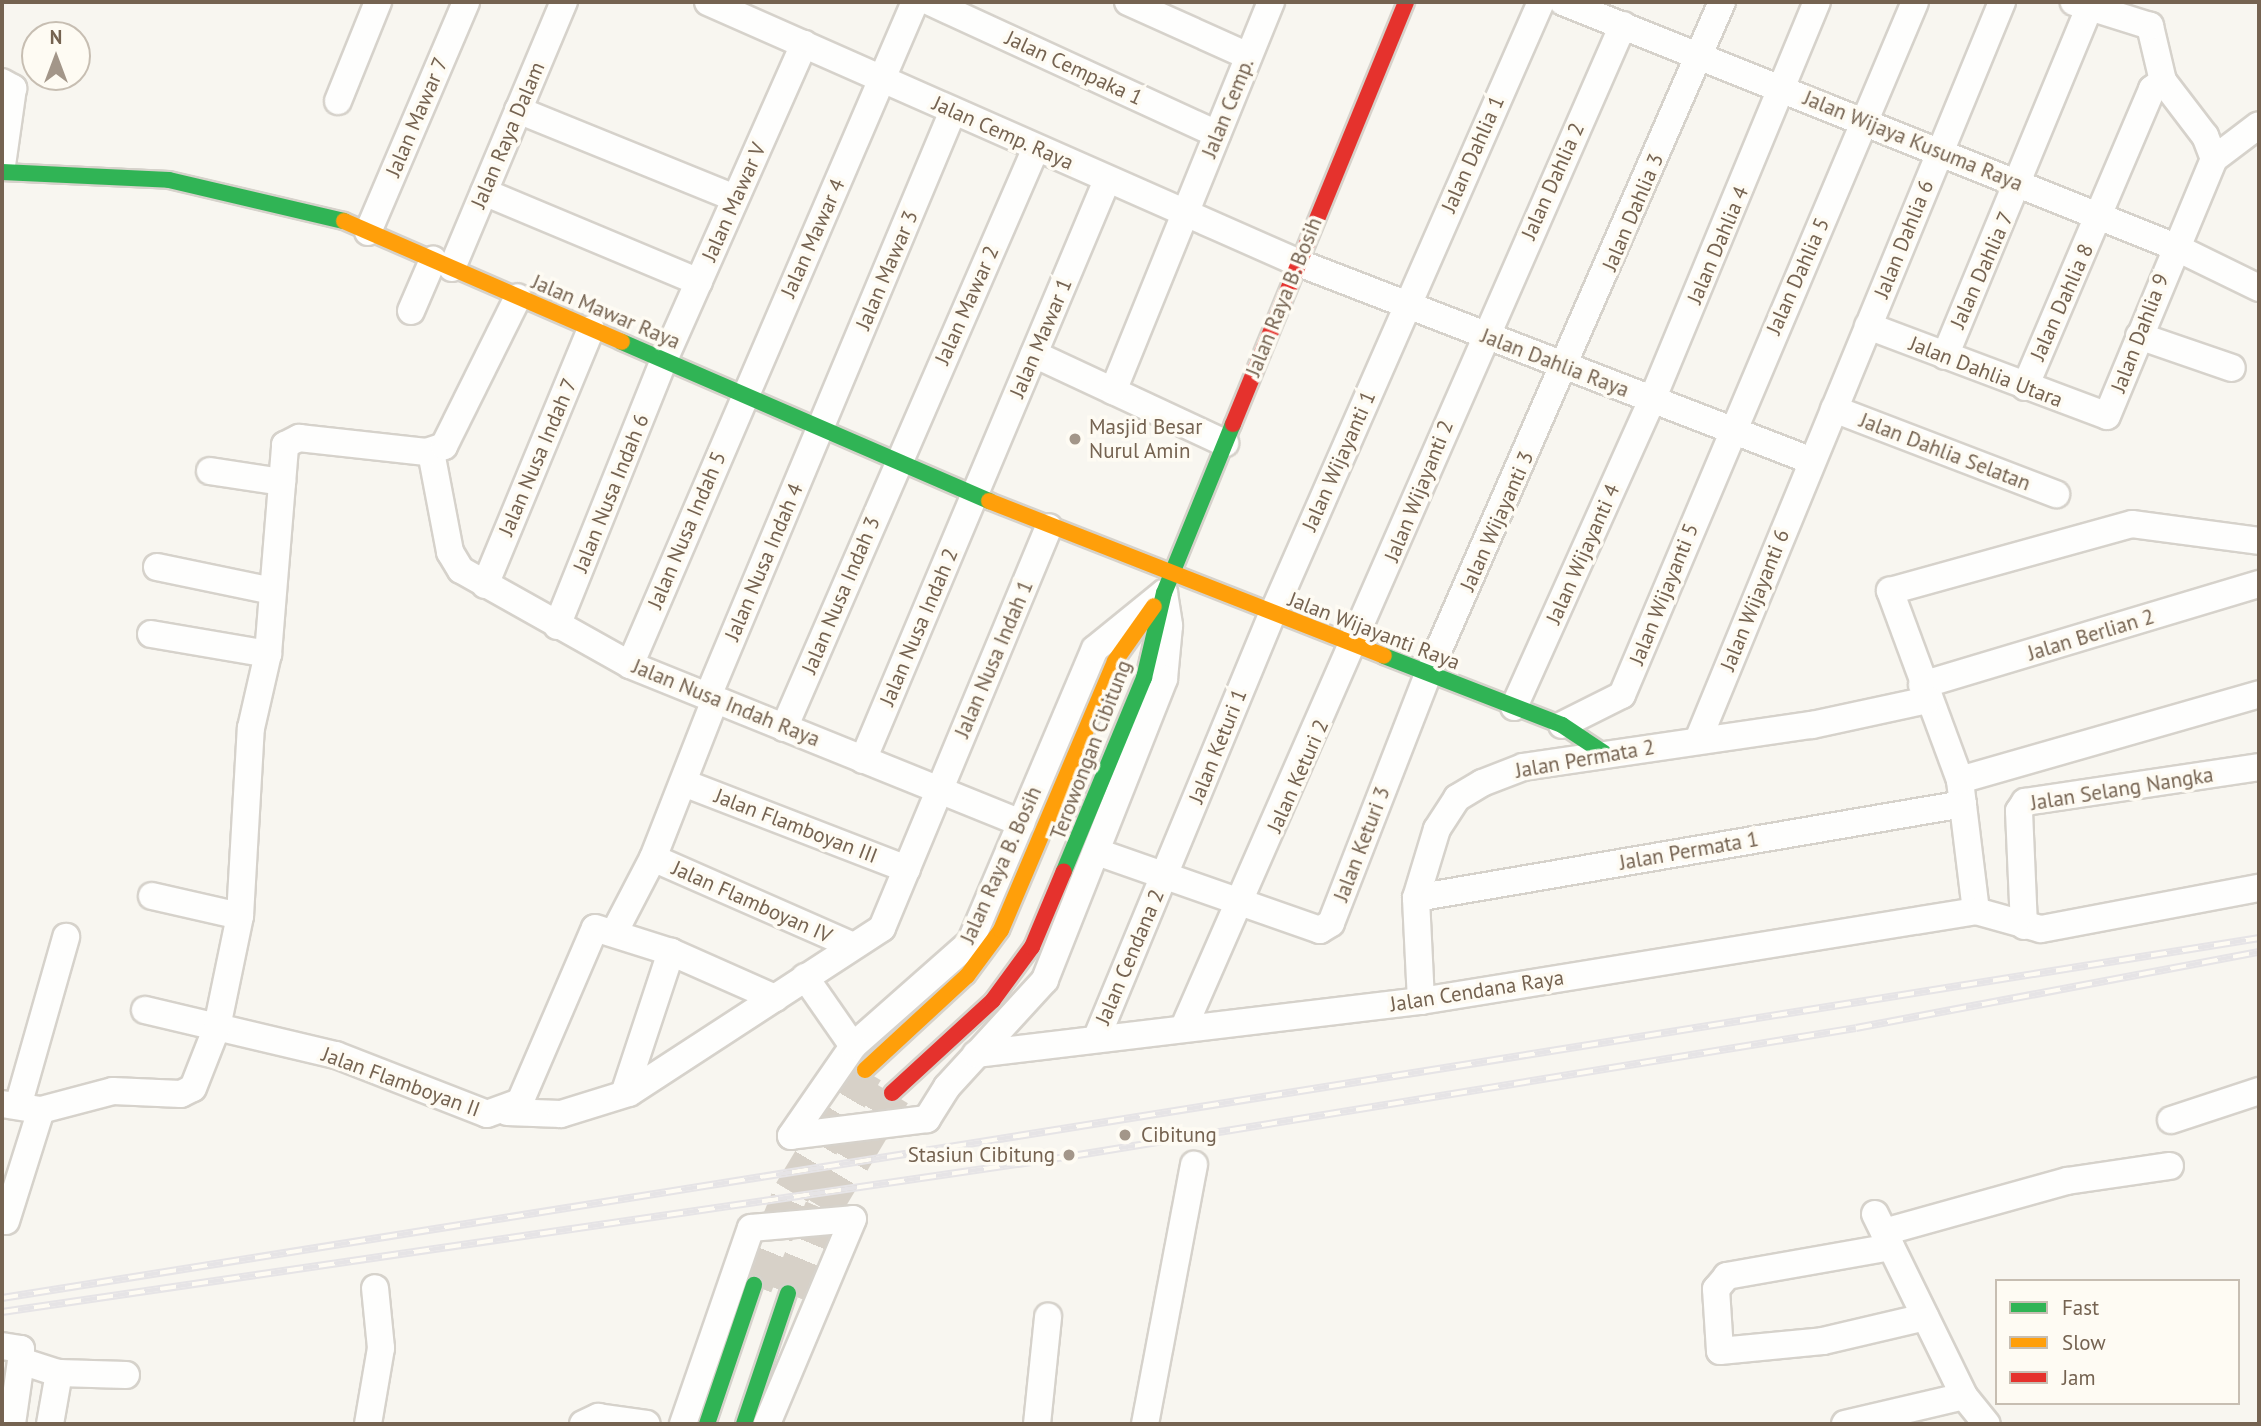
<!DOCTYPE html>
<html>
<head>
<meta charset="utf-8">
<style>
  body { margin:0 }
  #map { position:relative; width:2261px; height:1426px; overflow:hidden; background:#f8f6f0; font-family:"PT Sans",sans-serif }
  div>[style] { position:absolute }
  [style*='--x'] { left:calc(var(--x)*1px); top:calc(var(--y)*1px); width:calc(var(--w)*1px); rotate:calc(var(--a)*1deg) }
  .secondary-tunnel>* { height:37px; margin-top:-18.5px; transform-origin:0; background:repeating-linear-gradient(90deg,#d7d1c8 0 37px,transparent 0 55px) }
  .roads { filter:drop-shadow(2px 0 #d6d2cb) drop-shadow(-2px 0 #d6d2cb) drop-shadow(0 2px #d6d2cb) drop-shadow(0 -2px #d6d2cb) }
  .street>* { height:26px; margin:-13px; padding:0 13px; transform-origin:13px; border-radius:13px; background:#fefefd }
  .fast>* { height:16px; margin:-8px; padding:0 8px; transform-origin:8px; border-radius:8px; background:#30b455 }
  .slow>* { height:16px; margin:-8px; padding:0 8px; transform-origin:8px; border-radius:8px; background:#ff9f0a }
  .jam>* { height:16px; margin:-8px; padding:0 8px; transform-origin:8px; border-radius:8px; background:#e5322d }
  .rail>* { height:8px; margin-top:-4px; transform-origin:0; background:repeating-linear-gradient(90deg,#fefbf3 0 16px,#e6e4e6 0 32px); box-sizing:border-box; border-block:2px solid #e6e4e6 }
  .dots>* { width:19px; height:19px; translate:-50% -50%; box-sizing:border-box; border:4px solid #fefbf3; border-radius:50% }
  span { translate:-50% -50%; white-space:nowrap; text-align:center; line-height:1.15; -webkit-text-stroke:7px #fefbf3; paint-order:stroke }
  .street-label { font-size:21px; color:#756351 }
  .poi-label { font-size:21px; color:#756351 }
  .left { translate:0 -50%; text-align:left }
  .right { translate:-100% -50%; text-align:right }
  .frame { position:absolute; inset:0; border:4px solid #756351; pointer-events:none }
  .legend { position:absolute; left:1995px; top:1279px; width:245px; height:126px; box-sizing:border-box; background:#fefbf3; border:2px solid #c7beb2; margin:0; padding:9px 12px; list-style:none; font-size:21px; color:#756351 }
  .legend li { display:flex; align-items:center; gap:14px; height:35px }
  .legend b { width:35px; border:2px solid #c7beb2 }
  .north { position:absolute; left:21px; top:21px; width:70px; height:70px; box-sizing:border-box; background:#fefbf3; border:2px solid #c7beb2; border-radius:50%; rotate:0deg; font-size:19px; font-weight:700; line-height:28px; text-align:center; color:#756351 }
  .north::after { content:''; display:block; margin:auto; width:24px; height:32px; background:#a39689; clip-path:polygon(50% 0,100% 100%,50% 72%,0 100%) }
</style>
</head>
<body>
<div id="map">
  <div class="secondary-tunnel">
    <div style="--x:754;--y:1285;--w:100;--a:-67.8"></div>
    <div style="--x:792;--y:1192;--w:142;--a:-59.1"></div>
    <div style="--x:788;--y:1293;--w:92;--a:-67.6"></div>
    <div style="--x:823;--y:1208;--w:134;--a:-59"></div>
  </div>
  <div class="roads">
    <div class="street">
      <div style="--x:708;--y:2;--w:646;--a:23.83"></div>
      <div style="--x:1299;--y:263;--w:550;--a:21.1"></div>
      <div style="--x:930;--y:2;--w:316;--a:24.7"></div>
      <div style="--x:1128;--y:2;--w:132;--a:24.2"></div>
      <div style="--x:1563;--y:2;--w:657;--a:21.8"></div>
      <div style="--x:2173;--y:246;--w:96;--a:26"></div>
      <div style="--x:2;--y:82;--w:13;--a:29"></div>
      <div style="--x:13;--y:88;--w:78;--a:98.1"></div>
      <div style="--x:338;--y:101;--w:107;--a:-68"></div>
      <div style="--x:518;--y:110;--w:234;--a:22.1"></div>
      <div style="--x:2214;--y:159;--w:56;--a:-37.1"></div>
      <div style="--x:484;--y:192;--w:233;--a:22.7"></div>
      <div style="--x:368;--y:232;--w:250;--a:-66.9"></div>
      <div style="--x:452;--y:268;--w:289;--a:-67.2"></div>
      <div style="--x:411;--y:311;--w:56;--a:-66.7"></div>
      <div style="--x:1868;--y:326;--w:255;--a:20.6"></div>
      <div style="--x:2107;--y:416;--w:278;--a:-67.4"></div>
      <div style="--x:2214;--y:159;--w:25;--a:-111"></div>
      <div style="--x:2205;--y:136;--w:69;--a:-127.4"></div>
      <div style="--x:2163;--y:81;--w:57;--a:-103.3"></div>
      <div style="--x:2150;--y:26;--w:80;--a:-162.5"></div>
      <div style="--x:2139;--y:336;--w:98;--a:19"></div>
      <div style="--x:1034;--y:354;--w:211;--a:25"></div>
      <div style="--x:1945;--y:356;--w:379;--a:-67.5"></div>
      <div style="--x:2025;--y:387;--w:324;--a:-66.9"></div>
      <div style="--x:2152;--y:89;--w:14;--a:-36"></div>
      <div style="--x:1113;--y:391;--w:420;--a:-67.9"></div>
      <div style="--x:1834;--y:409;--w:238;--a:21"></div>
      <div style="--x:431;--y:452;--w:102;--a:79.2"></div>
      <div style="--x:450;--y:552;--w:21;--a:59"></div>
      <div style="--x:461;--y:570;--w:194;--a:29.3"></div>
      <div style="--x:630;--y:665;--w:422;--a:22"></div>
      <div style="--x:210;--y:471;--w:73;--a:8.7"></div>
      <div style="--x:157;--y:567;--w:118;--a:11.7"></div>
      <div style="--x:485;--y:585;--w:277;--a:-67.5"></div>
      <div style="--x:1164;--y:593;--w:33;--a:81"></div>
      <div style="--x:1169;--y:626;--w:53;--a:95.4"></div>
      <div style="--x:1164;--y:679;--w:324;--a:111.6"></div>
      <div style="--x:1045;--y:980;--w:145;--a:132.5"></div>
      <div style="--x:947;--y:1087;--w:38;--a:122"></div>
      <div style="--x:927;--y:1119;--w:137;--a:172.9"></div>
      <div style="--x:791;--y:1136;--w:109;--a:-55.4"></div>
      <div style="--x:853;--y:1046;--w:156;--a:-41.4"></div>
      <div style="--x:970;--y:943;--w:319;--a:-67"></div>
      <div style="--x:1095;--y:649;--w:89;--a:-39.1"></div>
      <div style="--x:557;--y:626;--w:287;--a:-68.1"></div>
      <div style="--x:664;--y:360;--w:346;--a:-66.1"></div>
      <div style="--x:151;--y:634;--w:119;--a:9.7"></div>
      <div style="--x:630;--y:665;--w:722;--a:-66.74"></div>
      <div style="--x:1922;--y:685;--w:352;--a:-16.7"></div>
      <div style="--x:708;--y:696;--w:634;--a:-67.28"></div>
      <div style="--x:1514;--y:707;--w:337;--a:-65.8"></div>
      <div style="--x:1652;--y:400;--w:431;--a:-67.5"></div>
      <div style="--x:1562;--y:725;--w:67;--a:-26.6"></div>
      <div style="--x:1622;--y:695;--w:752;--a:-67.08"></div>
      <div style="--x:784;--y:728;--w:632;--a:-66.52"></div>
      <div style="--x:1698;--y:740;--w:798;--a:-67.61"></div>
      <div style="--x:863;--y:760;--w:629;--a:-67.18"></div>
      <div style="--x:1960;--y:780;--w:311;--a:-16"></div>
      <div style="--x:684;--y:783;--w:239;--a:21.1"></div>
      <div style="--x:1100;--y:853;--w:233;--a:19.3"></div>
      <div style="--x:1320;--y:930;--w:13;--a:-32"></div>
      <div style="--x:1331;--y:923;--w:267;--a:-68.7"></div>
      <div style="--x:1428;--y:674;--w:733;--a:-66.37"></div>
      <div style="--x:653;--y:858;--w:216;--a:23.7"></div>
      <div style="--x:152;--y:896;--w:90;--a:12.8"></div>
      <div style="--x:1416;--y:898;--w:555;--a:-9.75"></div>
      <div style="--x:1976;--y:911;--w:132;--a:-97"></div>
      <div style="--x:1960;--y:780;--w:202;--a:-110.3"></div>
      <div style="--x:1890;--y:591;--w:251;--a:-15.5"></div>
      <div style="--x:2132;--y:524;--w:128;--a:7.6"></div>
      <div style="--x:2024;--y:926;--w:115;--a:-92.5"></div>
      <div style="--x:2019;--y:811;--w:11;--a:-56"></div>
      <div style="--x:2025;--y:802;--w:237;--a:-8.5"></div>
      <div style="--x:615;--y:931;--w:82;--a:-62.5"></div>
      <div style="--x:653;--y:858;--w:170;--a:-68.6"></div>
      <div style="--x:805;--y:977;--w:84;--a:55.2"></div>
      <div style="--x:1421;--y:1001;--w:103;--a:-92.8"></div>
      <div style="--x:1416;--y:898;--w:72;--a:-73.1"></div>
      <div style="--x:1437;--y:829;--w:37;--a:-57"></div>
      <div style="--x:1457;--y:798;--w:29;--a:-31"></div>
      <div style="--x:1482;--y:783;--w:44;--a:-21.3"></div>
      <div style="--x:1523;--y:767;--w:292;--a:-8.3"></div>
      <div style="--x:1812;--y:725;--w:119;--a:-12.2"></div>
      <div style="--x:145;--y:1010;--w:196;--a:13.3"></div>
      <div style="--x:336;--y:1055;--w:162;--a:21.3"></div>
      <div style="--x:487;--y:1114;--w:35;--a:-20"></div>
      <div style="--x:520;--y:1102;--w:189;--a:-66.7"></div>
      <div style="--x:595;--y:928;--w:80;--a:17.5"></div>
      <div style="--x:671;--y:952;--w:114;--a:23.9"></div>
      <div style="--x:1184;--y:1027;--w:1094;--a:-66.34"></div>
      <div style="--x:1097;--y:1037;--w:457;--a:-67.5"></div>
      <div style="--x:1272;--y:615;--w:669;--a:-66.31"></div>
      <div style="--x:976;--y:1054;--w:448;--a:-6.8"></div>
      <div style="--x:1421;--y:1001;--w:562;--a:-9.21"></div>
      <div style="--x:1976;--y:911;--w:67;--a:15.5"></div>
      <div style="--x:2041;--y:929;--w:222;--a:-10.7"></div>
      <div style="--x:624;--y:1094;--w:150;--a:-71.7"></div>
      <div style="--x:2;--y:1104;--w:39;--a:9"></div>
      <div style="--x:41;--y:1110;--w:74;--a:-14.8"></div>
      <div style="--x:113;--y:1091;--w:68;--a:2.5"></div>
      <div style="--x:181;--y:1094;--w:13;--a:-27"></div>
      <div style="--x:193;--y:1088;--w:66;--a:-68.5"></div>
      <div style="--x:217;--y:1027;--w:113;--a:-78.3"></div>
      <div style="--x:240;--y:916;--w:188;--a:-86.7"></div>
      <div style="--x:251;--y:728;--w:76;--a:-77.1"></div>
      <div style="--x:268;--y:654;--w:210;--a:-85.3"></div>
      <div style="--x:285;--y:445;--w:16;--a:-27"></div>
      <div style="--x:299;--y:438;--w:128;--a:6.3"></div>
      <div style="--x:426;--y:452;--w:19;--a:-18"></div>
      <div style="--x:444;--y:446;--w:166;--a:-63.6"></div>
      <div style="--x:18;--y:1106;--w:176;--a:-74.1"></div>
      <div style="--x:507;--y:1112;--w:54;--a:2.1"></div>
      <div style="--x:561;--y:1114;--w:71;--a:-17.2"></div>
      <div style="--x:629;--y:1093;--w:302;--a:-33.1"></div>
      <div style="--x:882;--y:928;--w:434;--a:-67.4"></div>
      <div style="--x:2171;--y:1120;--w:93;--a:-18.2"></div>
      <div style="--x:1875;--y:1214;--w:203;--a:63.9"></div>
      <div style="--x:6;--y:1221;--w:116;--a:-72.5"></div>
      <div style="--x:1884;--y:1232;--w:190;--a:-15.6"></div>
      <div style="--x:2067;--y:1181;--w:104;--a:-8.3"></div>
      <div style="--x:1891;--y:1247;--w:167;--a:170"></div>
      <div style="--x:1727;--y:1276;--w:17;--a:130"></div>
      <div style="--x:1716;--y:1289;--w:62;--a:86.3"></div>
      <div style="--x:1720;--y:1351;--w:103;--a:-5.5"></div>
      <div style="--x:1823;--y:1341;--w:105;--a:-13.2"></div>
      <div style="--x:2;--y:1346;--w:19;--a:9"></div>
      <div style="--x:21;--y:1349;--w:12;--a:90"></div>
      <div style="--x:21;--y:1361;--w:40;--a:18"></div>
      <div style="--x:12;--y:1424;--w:64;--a:-81.9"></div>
      <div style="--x:50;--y:1424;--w:52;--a:-80"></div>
      <div style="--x:59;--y:1373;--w:67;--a:1.7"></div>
      <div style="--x:368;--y:1424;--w:77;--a:-80.3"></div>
      <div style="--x:381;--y:1348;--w:60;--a:-95.7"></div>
      <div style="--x:583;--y:1424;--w:17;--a:-25"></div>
      <div style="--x:598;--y:1417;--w:49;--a:8.1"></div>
      <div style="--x:683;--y:1424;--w:207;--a:-70.9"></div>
      <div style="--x:751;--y:1228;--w:102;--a:-5"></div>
      <div style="--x:853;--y:1219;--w:222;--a:112.8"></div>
      <div style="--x:1037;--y:1424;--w:108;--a:-84.1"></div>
      <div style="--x:1145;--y:1424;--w:264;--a:-79.3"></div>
      <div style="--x:1845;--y:1424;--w:122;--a:-13.2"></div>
      <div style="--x:1964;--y:1396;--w:36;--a:51"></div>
    </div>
    <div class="fast">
      <div style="--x:2;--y:172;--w:167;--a:2.7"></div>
      <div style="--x:169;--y:180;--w:180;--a:13.2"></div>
      <div style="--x:622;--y:342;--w:400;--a:23.4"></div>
      <div style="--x:1384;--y:656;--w:191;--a:21.2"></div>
      <div style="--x:1562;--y:725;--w:50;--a:33.7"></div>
      <div style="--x:1064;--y:871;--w:209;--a:-67.5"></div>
      <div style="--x:1144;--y:678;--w:87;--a:-76.8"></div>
      <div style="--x:1164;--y:593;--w:183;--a:-67.8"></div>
      <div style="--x:707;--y:1424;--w:147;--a:-71.3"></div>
      <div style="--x:744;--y:1424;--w:138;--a:-71.4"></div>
    </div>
    <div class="slow">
      <div style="--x:344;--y:221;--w:303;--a:23.5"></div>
      <div style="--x:989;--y:501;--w:424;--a:21.4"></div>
      <div style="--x:865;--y:1070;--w:139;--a:-42.7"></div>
      <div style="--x:967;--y:976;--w:57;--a:-53.5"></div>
      <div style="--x:1001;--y:930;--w:292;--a:-67"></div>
      <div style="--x:1115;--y:661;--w:67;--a:-54.7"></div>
    </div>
    <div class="jam">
      <div style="--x:1233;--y:424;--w:456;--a:-67.7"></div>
      <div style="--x:892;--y:1093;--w:137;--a:-42.6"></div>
      <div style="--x:993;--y:1000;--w:66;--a:-53.7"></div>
      <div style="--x:1032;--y:947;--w:82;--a:-67.2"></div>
    </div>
  </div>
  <div class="rail">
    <div style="--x:2;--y:1298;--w:2286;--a:-9.06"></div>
    <div style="--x:2;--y:1312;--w:1081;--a:-8.29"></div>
    <div style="--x:1072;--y:1156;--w:794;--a:-9.27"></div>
    <div style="--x:1856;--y:1028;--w:410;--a:-10.7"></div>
  </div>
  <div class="dots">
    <div style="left:1075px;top:439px;background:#a39689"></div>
    <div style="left:1125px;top:1135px;background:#a39689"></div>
    <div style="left:1069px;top:1155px;background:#a39689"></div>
  </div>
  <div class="street-label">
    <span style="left:1074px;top:68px;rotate:25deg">Jalan Cempaka 1</span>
    <span style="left:1228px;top:108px;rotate:-68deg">Jalan Cemp.</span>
    <span style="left:417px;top:117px;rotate:-67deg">Jalan Mawar 7</span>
    <span style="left:1003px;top:133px;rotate:24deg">Jalan Cemp. Raya</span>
    <span style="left:508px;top:135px;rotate:-67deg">Jalan Raya Dalam</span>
    <span style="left:1913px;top:141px;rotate:22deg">Jalan Wijaya Kusuma Raya</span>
    <span style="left:1473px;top:154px;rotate:-66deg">Jalan Dahlia 1</span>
    <span style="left:1553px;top:181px;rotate:-66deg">Jalan Dahlia 2</span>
    <span style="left:734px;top:202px;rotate:-66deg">Jalan Mawar V</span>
    <span style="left:1633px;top:212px;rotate:-67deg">Jalan Dahlia 3</span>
    <span style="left:813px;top:238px;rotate:-66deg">Jalan Mawar 4</span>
    <span style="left:1904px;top:239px;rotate:-68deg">Jalan Dahlia 6</span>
    <span style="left:1718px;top:245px;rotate:-67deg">Jalan Dahlia 4</span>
    <span style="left:887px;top:270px;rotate:-67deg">Jalan Mawar 3</span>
    <span style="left:1982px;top:270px;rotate:-66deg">Jalan Dahlia 7</span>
    <span style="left:1798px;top:276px;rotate:-66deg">Jalan Dahlia 5</span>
    <span style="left:1284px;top:297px;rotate:-68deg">Jalan Raya B. Bosih</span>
    <span style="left:2062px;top:302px;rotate:-66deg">Jalan Dahlia 8</span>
    <span style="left:967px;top:305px;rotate:-66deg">Jalan Mawar 2</span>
    <span style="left:606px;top:312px;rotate:23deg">Jalan Mawar Raya</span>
    <span style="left:2140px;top:333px;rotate:-69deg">Jalan Dahlia 9</span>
    <span style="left:1041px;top:338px;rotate:-67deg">Jalan Mawar 1</span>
    <span style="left:1555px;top:363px;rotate:21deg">Jalan Dahlia Raya</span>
    <span style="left:1986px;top:372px;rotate:21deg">Jalan Dahlia Utara</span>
    <span style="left:1945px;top:452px;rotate:21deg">Jalan Dahlia Selatan</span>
    <span style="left:538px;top:457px;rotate:-67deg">Jalan Nusa Indah 7</span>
    <span style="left:1339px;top:461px;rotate:-66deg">Jalan Wijayanti 1</span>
    <span style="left:1419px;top:491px;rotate:-68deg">Jalan Wijayanti 2</span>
    <span style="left:611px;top:493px;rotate:-68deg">Jalan Nusa Indah 6</span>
    <span style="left:1497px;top:521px;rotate:-66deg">Jalan Wijayanti 3</span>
    <span style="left:687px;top:530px;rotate:-67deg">Jalan Nusa Indah 5</span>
    <span style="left:1583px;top:554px;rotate:-66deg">Jalan Wijayanti 4</span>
    <span style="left:764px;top:562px;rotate:-67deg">Jalan Nusa Indah 4</span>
    <span style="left:1664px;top:594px;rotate:-68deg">Jalan Wijayanti 5</span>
    <span style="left:841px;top:595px;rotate:-67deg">Jalan Nusa Indah 3</span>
    <span style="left:1755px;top:600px;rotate:-68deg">Jalan Wijayanti 6</span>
    <span style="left:919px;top:627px;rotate:-67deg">Jalan Nusa Indah 2</span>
    <span style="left:1374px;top:631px;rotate:21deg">Jalan Wijayanti Raya</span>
    <span style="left:2091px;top:635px;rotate:-17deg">Jalan Berlian 2</span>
    <span style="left:994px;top:659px;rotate:-67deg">Jalan Nusa Indah 1</span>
    <span style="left:726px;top:703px;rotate:22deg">Jalan Nusa Indah Raya</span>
    <span style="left:1218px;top:746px;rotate:-68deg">Jalan Keturi 1</span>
    <span style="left:1091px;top:750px;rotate:-69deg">Terowongan Cibitung</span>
    <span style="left:1585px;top:759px;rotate:-10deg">Jalan Permata 2</span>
    <span style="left:1298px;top:776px;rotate:-66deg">Jalan Keturi 2</span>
    <span style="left:2122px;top:789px;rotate:-9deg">Jalan Selang Nangka</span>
    <span style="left:796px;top:826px;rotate:21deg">Jalan Flamboyan III</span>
    <span style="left:1362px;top:844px;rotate:-69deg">Jalan Keturi 3</span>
    <span style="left:1689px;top:851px;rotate:-10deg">Jalan Permata 1</span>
    <span style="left:1001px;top:865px;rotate:-66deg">Jalan Raya B. Bosih</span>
    <span style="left:752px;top:902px;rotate:24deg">Jalan Flamboyan IV</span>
    <span style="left:1130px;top:957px;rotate:-67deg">Jalan Cendana 2</span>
    <span style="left:1477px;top:991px;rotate:-9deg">Jalan Cendana Raya</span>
    <span style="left:401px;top:1082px;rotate:20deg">Jalan Flamboyan II</span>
  </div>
  <div class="poi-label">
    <span class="left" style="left:1089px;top:439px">Masjid Besar<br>Nurul Amin</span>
    <span class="left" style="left:1141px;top:1135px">Cibitung</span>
    <span class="right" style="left:1055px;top:1155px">Stasiun Cibitung</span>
  </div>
  <div class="frame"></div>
  <ul class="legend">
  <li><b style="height:9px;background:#30b455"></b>Fast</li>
  <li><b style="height:9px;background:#ff9f0a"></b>Slow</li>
  <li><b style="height:9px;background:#e5322d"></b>Jam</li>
  </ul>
  <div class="north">N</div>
</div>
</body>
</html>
